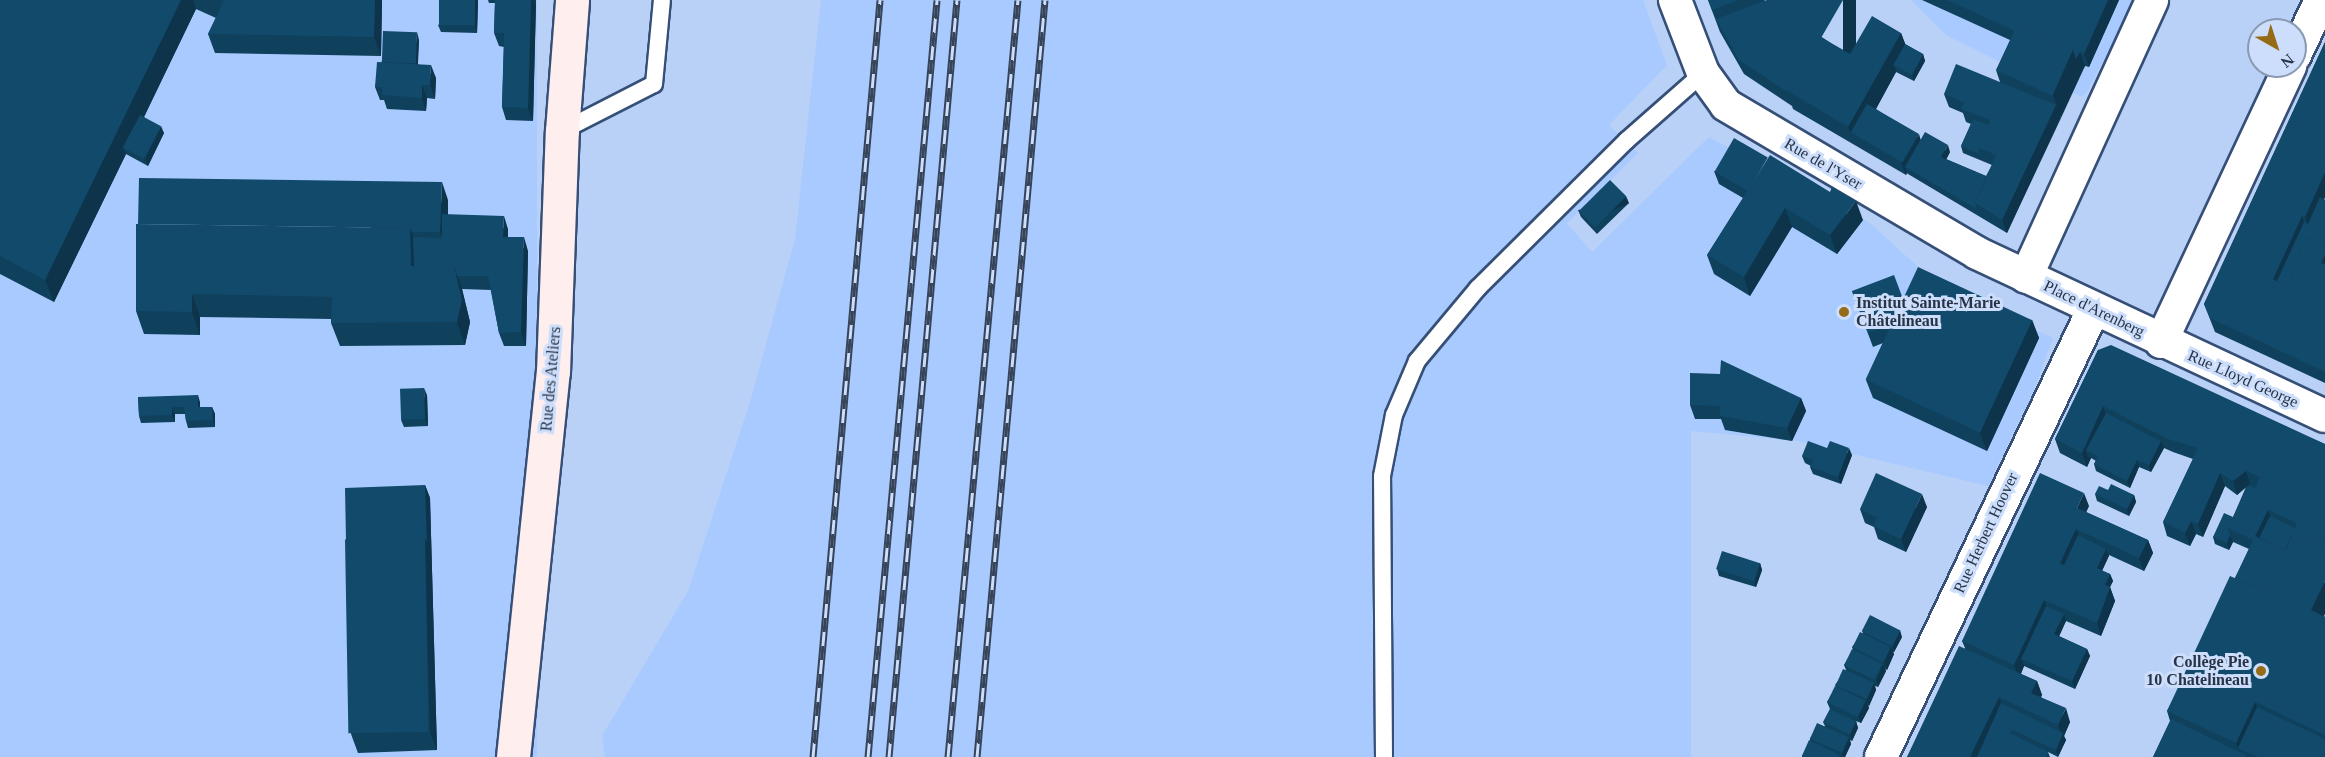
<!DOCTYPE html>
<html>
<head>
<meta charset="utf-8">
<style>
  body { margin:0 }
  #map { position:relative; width:2325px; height:757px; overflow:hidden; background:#b9d1f7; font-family:Georgia,serif }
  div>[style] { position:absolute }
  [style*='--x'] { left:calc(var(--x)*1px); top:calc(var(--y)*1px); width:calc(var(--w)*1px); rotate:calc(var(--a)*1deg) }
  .built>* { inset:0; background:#a8caff; transform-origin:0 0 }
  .roads { filter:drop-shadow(2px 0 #364f77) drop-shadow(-2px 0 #364f77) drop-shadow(0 2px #364f77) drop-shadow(0 -2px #364f77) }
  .lane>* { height:16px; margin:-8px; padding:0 8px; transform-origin:8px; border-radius:8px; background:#fff }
  .street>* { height:32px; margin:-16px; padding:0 16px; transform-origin:16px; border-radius:16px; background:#fff }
  .secondary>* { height:33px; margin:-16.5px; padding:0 16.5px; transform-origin:16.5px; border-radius:16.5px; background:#fee }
  .rail>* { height:7px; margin-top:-3.5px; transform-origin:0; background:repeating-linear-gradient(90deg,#ccdefb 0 14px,#374458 0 28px); box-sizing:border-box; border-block:2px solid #374458 }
  .wall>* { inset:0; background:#0f405c }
  .shaded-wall>* { inset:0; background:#0d344b; transform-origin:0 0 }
  .building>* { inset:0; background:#124a6b; transform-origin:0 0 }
  .dots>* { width:16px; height:16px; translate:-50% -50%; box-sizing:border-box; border:3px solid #ccdefb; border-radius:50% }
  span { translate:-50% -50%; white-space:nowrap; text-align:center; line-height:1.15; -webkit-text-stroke:6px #ccdefb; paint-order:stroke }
  .street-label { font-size:16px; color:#283446 }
  .poi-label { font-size:16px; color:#283446; font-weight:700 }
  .left { translate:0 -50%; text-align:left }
  .right { translate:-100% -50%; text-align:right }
  .north { position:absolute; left:2247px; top:18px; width:60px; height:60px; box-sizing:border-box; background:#ccdefb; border:2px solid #8a9ab3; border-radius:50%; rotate:141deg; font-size:16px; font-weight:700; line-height:24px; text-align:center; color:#283446 }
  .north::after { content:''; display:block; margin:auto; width:21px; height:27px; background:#956b16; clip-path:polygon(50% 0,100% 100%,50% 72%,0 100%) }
</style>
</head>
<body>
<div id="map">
  <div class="built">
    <div style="left:0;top:0;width:537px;height:757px"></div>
    <div style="clip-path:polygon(821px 0,1643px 0,1667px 65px,1609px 125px,1638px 153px,1567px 223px,1592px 252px,1709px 137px,1870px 223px,1940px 287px,2053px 338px,2033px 392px,1988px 486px,1798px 441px,1691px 431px,1691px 757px,605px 757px,602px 736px,688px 591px,750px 402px,795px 239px)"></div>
    <div style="clip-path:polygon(1911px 0,2135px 0,2086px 94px,2081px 96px,2039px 81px,1946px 35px)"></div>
  </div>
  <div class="roads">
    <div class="lane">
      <div style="--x:562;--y:131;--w:103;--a:-27.1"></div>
      <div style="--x:654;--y:84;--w:84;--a:-84.6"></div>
      <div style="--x:1384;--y:757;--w:281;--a:-90.4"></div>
      <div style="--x:1382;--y:476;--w:62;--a:-78.9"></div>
      <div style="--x:1394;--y:415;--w:59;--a:-66.9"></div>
      <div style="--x:1417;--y:361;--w:95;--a:-50.1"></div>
      <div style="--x:1478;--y:288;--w:209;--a:-44.8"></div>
      <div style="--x:1626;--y:141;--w:103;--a:-41.4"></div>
    </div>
    <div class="street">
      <div style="--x:1675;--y:0;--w:78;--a:69"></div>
      <div style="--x:1703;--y:73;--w:39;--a:54"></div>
      <div style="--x:1726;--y:105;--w:291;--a:30.5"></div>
      <div style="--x:1977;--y:253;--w:384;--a:25.1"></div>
      <div style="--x:2295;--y:55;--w:61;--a:-64.7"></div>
      <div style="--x:2026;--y:277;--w:304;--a:-65.5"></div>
      <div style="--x:2161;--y:342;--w:305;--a:-64.9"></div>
      <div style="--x:1881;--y:757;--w:495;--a:-64.6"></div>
    </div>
    <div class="secondary">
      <div style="--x:513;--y:757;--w:387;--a:-84.1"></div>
      <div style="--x:553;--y:372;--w:241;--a:-87.9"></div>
      <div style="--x:562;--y:131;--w:131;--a:-85.6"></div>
    </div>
  </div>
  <div class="rail">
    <div style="--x:813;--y:757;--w:760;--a:-84.94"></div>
    <div style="--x:868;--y:757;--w:760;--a:-84.79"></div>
    <div style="--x:889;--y:757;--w:760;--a:-84.87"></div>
    <div style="--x:948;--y:757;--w:760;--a:-84.72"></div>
    <div style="--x:977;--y:757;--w:760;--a:-84.87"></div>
  </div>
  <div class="wall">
    <div style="clip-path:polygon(0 0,382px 0,381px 56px,215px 53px,208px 34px,216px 18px,196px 9px,144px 117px,164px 133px,148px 166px,126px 154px,54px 302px,0 274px)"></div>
    <div style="clip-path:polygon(488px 0,536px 0,533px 121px,506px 120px,502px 107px,504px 47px,499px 46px,494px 33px,495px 3px,489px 3px)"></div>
    <div style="clip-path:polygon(1708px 0,1764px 0,1831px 43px,1850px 54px,1901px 33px,1905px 44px,1923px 54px,1925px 61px,1914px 81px,1896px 72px,1876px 109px,1921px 140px,1950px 152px,1946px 159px,1986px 176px,1992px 165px,1963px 153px,1961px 146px,1971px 124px,1966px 122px,1963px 113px,1949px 107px,1944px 94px,2000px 82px,1996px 70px,2010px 40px,1922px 0,2119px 0,2089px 67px,2085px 66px,2081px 72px,2007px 233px,1908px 174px,1907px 173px,1906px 175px,1793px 109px,1792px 106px,1744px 74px,1720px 32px)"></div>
    <div style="clip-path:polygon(478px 1px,477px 33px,441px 32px,438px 25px)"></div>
    <div style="clip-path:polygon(419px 40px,418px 64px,436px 78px,435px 99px,427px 98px,426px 111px,387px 109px,384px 100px,380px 100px,375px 87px,381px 62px)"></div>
    <div style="clip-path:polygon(2325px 42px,2325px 197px,2324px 199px,2325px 200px,2325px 383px,2215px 332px,2204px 304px)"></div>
    <div style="clip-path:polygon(1714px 171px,1863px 220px,1837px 254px,1792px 227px,1750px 296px,1714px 274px,1707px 255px,1743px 198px,1719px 184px)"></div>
    <div style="clip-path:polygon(448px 200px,448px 215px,508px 229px,508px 237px,528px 251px,526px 346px,504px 346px,499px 333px,491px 290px,462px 289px,470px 322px,465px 345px,340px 346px,331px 323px,331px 319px,200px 317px,200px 335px,144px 334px,136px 311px)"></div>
    <div style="clip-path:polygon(1629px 203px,1597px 234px,1581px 217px,1578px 210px)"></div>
    <div style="clip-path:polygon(1852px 291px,2032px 320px,2039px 338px,1987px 451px,1873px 398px,1866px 380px,1883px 343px,1873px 347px)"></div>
    <div style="clip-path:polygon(2098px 350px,2325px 444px,2324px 616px,2325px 617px,2325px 757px,2153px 757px,2170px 721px,2167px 711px,2235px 578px,2249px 549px,2233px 542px,2229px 550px,2215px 544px,2213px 537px,2233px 517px,2246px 487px,2237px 495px,2225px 486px,2203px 537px,2196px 534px,2190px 546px,2167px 536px,2163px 522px,2193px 459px,2173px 452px,2164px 448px,2151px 472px,2139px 467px,2130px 488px,2096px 471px,2094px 464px,2096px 461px,2091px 458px,2087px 467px,2060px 453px,2055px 439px)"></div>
    <div style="clip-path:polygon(427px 395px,428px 426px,404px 427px,401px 420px)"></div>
    <div style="clip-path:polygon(138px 397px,200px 402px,200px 407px,212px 407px,215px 414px,215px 427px,188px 428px,186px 421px,185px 414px,175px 414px,175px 422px,141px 423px,139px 416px)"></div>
    <div style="clip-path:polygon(1801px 398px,1806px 411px,1792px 441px,1725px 430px,1721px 419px,1695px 419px,1690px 405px)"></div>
    <div style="clip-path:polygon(1827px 448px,1852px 455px,1841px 484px,1813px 474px,1810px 467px,1811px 466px,1805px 463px,1802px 456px)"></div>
    <div style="clip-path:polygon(425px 485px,430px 498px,437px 750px,358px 753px,351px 734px,346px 541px)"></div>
    <div style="clip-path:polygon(2108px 490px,2134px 495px,2136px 502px,2129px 516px,2097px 501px,2095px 494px)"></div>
    <div style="clip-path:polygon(2089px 506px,2086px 512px,2148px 540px,2153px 553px,2144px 571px,2109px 555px,2102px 571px,2110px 574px,2113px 581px,2110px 587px,2115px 601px,2101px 636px,2066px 621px,2059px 636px,2087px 649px,2090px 656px,2075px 689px,2024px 666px,2021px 674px,2037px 681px,2042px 695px,2041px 697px,2070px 722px,2064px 736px,2066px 740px,2058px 757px,2048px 752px,2050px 757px,1907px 757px,1965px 648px,1962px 641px)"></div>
    <div style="clip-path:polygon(1927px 507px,1906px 552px,1878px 539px,1874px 527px,1865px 523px,1860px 509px)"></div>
    <div style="clip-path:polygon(1760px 563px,1762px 570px,1756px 587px,1719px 576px,1717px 569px)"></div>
    <div style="clip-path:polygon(1862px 631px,1902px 637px,1894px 652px,1893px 652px,1894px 654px,1887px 670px,1885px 669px,1886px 671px,1878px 687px,1875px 686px,1876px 690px,1869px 706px,1868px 705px,1869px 708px,1861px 723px,1856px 721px,1858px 728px,1852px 741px,1850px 740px,1851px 744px,1845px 757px,1802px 757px,1802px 756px,1810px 741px,1810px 738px,1825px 726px,1823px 722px,1830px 709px,1827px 702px,1836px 687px,1835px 685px,1846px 670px,1844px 665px,1853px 650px,1852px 647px,1863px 633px)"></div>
  </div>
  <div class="shaded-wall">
    <div style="clip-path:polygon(181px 0,193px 0,196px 9px,128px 150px,123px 148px,126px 154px,54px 302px,45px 280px)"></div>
    <div style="clip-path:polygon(375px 0,382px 0,381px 56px,374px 37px)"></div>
    <div style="clip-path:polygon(475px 0,478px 0,478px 1px,477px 33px,475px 26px)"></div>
    <div style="clip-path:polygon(531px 0,535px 0,536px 4px,533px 121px,528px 108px)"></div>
    <div style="left:1843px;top:0;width:13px;height:106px"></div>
    <div style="clip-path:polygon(2108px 0,2119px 0,2089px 67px,2084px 54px)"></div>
    <div style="clip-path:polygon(417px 32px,419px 40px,417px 73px,415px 66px)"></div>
    <div style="clip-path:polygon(1901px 33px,1908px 51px,1894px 65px,1896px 72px,1860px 138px,1850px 132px,1848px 127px)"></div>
    <div style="clip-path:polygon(2073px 50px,2080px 52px,2085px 66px,2061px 118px,2053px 95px)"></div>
    <div style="clip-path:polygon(1923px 54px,1925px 61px,1914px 81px,1912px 74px)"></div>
    <div style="clip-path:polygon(431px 65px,436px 78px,435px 99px,430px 85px)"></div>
    <div style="clip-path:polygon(422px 85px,427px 98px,426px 111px,422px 98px)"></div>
    <div style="clip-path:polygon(2056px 105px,2061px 118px,2007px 233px,2002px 220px)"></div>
    <div style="clip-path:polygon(161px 126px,164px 133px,148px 166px,145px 159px)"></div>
    <div style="clip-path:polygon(1919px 134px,1923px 148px,1905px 167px,1907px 173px,1906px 175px,1901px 162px)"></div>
    <div style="clip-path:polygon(1948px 145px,1950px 152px,1944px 164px,1941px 157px)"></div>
    <div style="clip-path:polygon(2325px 172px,2325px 197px,2310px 231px,2305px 217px)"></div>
    <div style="clip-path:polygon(442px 182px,448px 200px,447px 251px,440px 232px)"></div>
    <div style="left:1626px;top:196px;width:8px;height:45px;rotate:67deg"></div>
    <div style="clip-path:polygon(1856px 201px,1863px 220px,1837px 254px,1830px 235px)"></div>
    <div style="clip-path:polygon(1785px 208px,1792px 227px,1750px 296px,1744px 277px)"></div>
    <div style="clip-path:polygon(504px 216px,508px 229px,508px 251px,503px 237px)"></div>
    <div style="clip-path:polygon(2302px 216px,2306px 229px,2275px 285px,2273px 279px)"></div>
    <div style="clip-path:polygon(410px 228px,418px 250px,419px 275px,411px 266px)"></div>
    <div style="clip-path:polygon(524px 237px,528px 251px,526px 346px,521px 332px)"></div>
    <div style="clip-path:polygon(2325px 255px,2325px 270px,2321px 263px)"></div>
    <div style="clip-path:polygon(454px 266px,462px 289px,470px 322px,465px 345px,457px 322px)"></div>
    <div style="clip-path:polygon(192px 294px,200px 317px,200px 335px,192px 312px)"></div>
    <div style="clip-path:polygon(2032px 320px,2039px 338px,1987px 451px,1980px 433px)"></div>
    <div style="clip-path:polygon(424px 388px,427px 395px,428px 426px,425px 419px)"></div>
    <div style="clip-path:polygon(198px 395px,200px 402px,200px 414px,198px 407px)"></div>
    <div style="clip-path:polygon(1801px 398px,1806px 411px,1792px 441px,1787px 428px)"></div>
    <div style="clip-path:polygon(2103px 406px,2108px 420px,2086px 450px,2088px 457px,2091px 458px,2087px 467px,2082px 453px)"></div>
    <div style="clip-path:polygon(172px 407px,175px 414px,175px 422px,172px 415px)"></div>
    <div style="clip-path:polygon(212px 407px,215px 414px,215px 427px,213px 420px)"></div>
    <div style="clip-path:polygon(2161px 441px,2164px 448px,2151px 472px,2149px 465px)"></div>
    <div style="clip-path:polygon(1849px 448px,1852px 455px,1841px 484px,1838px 477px)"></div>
    <div style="clip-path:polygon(2137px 460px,2139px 467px,2130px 488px,2127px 481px)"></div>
    <div style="clip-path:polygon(2246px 471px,2250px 484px,2237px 495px,2233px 481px)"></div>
    <div style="clip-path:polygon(2220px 473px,2225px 486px,2203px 537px,2198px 524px)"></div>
    <div style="clip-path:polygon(425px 485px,430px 498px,437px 750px,430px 732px,425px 538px)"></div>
    <div style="clip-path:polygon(2084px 493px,2089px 506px,2082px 521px,2077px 508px)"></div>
    <div style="clip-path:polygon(1922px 494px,1927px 507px,1906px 552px,1901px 539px)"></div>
    <div style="clip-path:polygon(2134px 495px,2136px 502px,2129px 516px,2127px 509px)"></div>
    <div style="clip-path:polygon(2268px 510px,2273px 523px,2258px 542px,2255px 536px)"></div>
    <div style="clip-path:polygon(2191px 521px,2196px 534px,2190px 546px,2185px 533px)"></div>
    <div style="clip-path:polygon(2076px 529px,2081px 542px,2067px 571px,2060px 563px)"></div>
    <div style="clip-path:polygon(2230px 535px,2233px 542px,2229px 550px,2227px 543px)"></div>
    <div style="clip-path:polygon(2148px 540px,2153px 553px,2144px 571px,2139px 558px)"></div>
    <div style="clip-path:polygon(2106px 549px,2109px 556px,2100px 575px,2097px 568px)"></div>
    <div style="clip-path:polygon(1760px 563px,1762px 570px,1756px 587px,1754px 580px)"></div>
    <div style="clip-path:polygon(2110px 574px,2113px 581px,2106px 595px,2104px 588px)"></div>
    <div style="clip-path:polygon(2325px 581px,2325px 614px,2318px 629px,2311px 610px)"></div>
    <div style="clip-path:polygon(2110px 587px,2115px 601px,2101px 636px,2097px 623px)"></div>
    <div style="clip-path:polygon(2044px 600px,2049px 613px,2021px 659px,2024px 666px,2019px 678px,2014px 665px)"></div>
    <div style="clip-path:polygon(2064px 614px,2066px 621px,2057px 641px,2054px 634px)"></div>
    <div style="clip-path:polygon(1900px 630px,1902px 637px,1894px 652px,1892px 645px)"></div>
    <div style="clip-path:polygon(1891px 647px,1894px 654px,1887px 670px,1884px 663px)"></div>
    <div style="clip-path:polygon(2087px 649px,2090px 656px,2075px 689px,2072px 681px)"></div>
    <div style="clip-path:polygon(1883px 664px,1886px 671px,1878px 687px,1876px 680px)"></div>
    <div style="clip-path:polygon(2037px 681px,2042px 695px,2036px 706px,2031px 693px)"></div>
    <div style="clip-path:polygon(1874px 683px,1876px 690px,1869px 706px,1866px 699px)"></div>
    <div style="clip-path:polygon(1999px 697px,2003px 710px,1981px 757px,1970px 757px)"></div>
    <div style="clip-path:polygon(1866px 701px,1869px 708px,1861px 723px,1858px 716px)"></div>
    <div style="clip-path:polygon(2255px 702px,2262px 721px,2238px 748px,2236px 743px)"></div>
    <div style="clip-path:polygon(2066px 708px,2070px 722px,2064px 736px,2066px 740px,2058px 757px,2056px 750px,2062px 736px,2058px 725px)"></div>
    <div style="clip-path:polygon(1856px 721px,1858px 728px,1852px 741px,1850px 734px)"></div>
    <div style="clip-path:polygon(1849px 737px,1851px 744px,1845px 757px,1843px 757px,1842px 753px)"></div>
  </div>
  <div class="building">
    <div style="clip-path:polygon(0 0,181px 0,45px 280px,0 256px)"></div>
    <div style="clip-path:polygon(224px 0,375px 0,374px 37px,208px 34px)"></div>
    <div style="left:439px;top:0;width:36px;height:25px"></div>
    <div style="clip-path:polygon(495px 0,531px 0,528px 108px,502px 107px,504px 33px,494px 33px)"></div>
    <div style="clip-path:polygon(1708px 0,1739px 0,1712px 10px)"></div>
    <div style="clip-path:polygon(1767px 0,1843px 0,1821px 38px,1818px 36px,1786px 90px,1787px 92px,1739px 60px,1716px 19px)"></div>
    <div style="clip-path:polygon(1947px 0,2108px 0,2084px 54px,2080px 52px,2076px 59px,2073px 50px,2017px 25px,2015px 31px)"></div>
    <div style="clip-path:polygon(1872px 16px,1901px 33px,1848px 127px,1786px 90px,1818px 36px,1850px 54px)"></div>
    <div style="left:2017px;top:25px;width:61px;height:50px;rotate:24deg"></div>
    <div style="left:383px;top:31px;width:34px;height:31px;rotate:2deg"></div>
    <div style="clip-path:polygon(2325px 42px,2325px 172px,2305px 217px,2302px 216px,2273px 279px,2287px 287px,2306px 237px,2325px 245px,2325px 255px,2321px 263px,2325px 264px,2325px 372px,2210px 318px,2204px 304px)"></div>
    <div style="left:1905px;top:44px;width:21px;height:24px;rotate:29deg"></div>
    <div style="clip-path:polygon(377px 62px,431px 65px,430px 85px,422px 85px,422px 98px,382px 95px,382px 87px,375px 87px)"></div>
    <div style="clip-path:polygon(1956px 64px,2056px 105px,2002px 220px,1975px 203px,1996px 155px,1978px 148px,1990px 120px,1961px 109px,1964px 103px,1944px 94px)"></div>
    <div style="left:1867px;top:104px;width:60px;height:33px;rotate:30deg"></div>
    <div style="left:140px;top:115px;width:24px;height:37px;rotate:28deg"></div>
    <div style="clip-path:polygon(1973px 119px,1988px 125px,1978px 148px,1980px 154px,1961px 146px)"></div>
    <div style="clip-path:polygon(1925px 132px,1948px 145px,1941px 157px,1986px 176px,1975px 203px,1977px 209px,1905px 167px)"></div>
    <div style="left:1734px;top:138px;width:39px;height:39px;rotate:30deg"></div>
    <div style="clip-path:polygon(1770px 155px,1830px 192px,1832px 187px,1856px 201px,1830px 235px,1785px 208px,1744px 277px,1707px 255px)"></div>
    <div style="clip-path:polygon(139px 178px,442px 182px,440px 232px,412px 232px,410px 228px,138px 224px)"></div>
    <div style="left:1610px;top:180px;width:23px;height:44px;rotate:45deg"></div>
    <div style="clip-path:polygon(2320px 197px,2325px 200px,2325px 245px,2306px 237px,2287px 287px,2277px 281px,2304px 222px,2308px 224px)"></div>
    <div style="clip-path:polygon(442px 214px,504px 216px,503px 237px,524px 237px,521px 332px,499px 333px,488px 276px,457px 276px,454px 266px,414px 266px,413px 237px,442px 238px)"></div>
    <div style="clip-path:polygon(136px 224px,410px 228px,411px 266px,454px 266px,462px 300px,457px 322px,331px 323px,332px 297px,192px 294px,192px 312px,136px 311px)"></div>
    <div style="left:1918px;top:267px;width:126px;height:124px;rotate:25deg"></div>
    <div style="clip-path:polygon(1894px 275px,1903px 299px,1892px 324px,1868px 333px,1852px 291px)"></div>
    <div style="clip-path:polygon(evenodd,2111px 345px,2325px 444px,2325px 545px,2310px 538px,2280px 598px,2235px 578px,2253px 540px,2228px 528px,2248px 485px,2255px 488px,2260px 477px,2246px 471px,2233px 481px,2220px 473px,2198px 524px,2191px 521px,2185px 533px,2163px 522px,2198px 448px,2168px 439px,2103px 406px,2082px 453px,2055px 439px,2098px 350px,2111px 345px,2268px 510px,2297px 523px,2286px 550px,2255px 536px,2268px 510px)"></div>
    <div style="clip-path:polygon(1721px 360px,1801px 398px,1787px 428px,1720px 416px,1720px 406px,1690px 405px,1690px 373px,1720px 374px)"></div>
    <div style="left:424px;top:388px;width:31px;height:24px;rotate:88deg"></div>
    <div style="clip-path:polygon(198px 395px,198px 407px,212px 407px,213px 420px,186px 421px,184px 407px,172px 407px,172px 415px,139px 416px,138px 397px)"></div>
    <div style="clip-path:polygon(2106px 413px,2161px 441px,2149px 465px,2137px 460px,2127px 481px,2094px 464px,2098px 456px,2086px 450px)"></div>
    <div style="clip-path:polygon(1808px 441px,1827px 448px,1830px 441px,1849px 448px,1838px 477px,1810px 467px,1813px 460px,1802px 456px)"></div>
    <div style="clip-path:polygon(1876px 473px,1922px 494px,1901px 539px,1873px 526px,1877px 518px,1860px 509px)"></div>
    <div style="clip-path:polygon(2040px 473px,2084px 493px,2077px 508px,2148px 540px,2139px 558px,2076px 529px,2060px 563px,2110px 587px,2097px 623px,2044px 600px,2014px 665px,1962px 641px)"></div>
    <div style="clip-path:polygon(2111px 484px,2134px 495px,2127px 509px,2095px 494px,2099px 486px,2108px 490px)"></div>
    <div style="clip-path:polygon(425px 485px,427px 543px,425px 538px,346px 541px,345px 488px)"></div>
    <div style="clip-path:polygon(2224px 513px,2233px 517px,2228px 528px,2230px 535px,2227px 543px,2213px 537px)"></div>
    <div style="left:2270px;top:516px;width:28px;height:24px;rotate:26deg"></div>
    <div style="clip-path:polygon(2078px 535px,2106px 549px,2097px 568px,2110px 574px,2105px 585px,2064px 565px)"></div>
    <div style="left:425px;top:538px;width:194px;height:80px;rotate:89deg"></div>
    <div style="clip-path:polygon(2310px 538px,2325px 545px,2325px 581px,2311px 610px,2325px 617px,2325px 735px,2255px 702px,2236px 743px,2167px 711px,2230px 576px,2280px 598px)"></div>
    <div style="left:1722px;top:551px;width:40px;height:19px;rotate:18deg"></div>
    <div style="clip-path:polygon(2046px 606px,2064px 614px,2054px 634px,2087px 649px,2072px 681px,2021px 659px)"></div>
    <div style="left:1870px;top:615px;width:34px;height:18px;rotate:27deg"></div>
    <div style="left:1860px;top:632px;width:34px;height:17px;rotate:26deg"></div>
    <div style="clip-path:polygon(1959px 646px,2037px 681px,2031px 693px,2066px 708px,2058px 725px,1999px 697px,1970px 757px,1907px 757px)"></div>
    <div style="left:1852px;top:649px;width:34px;height:18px;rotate:26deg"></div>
    <div style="left:1843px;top:669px;width:34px;height:18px;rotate:24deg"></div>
    <div style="left:1835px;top:686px;width:34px;height:18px;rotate:26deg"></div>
    <div style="clip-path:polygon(2001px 703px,2063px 733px,2056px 750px,2012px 730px,2010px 733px,2048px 752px,2046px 757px,1977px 757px)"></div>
    <div style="clip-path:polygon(2257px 707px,2325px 739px,2325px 757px,2258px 757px,2238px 748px)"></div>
    <div style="left:1830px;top:709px;width:29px;height:15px;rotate:25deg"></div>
    <div style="clip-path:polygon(2171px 719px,2246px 755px,2245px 757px,2153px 757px)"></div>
    <div style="left:1817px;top:723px;width:35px;height:17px;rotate:24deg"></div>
    <div style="clip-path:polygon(1809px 740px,1840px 755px,1839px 757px,1804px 757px,1802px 756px)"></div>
  </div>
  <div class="dots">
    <div style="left:1844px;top:312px;background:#956b16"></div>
    <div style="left:2261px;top:671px;background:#956b16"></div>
  </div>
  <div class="street-label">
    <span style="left:1823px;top:164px;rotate:30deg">Rue de l'Yser</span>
    <span style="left:2094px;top:309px;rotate:26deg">Place d'Arenberg</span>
    <span style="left:551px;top:379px;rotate:-85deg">Rue des Ateliers</span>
    <span style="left:2243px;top:379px;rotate:24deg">Rue Lloyd George</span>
    <span style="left:1986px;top:533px;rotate:-65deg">Rue Herbert Hoover</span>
  </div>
  <div class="poi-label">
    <span class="left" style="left:1856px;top:312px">Institut Sainte-Marie<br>Châtelineau</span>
    <span class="right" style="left:2249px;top:671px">Collège Pie<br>10 Chatelineau</span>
  </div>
  <div class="north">N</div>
</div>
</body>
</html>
